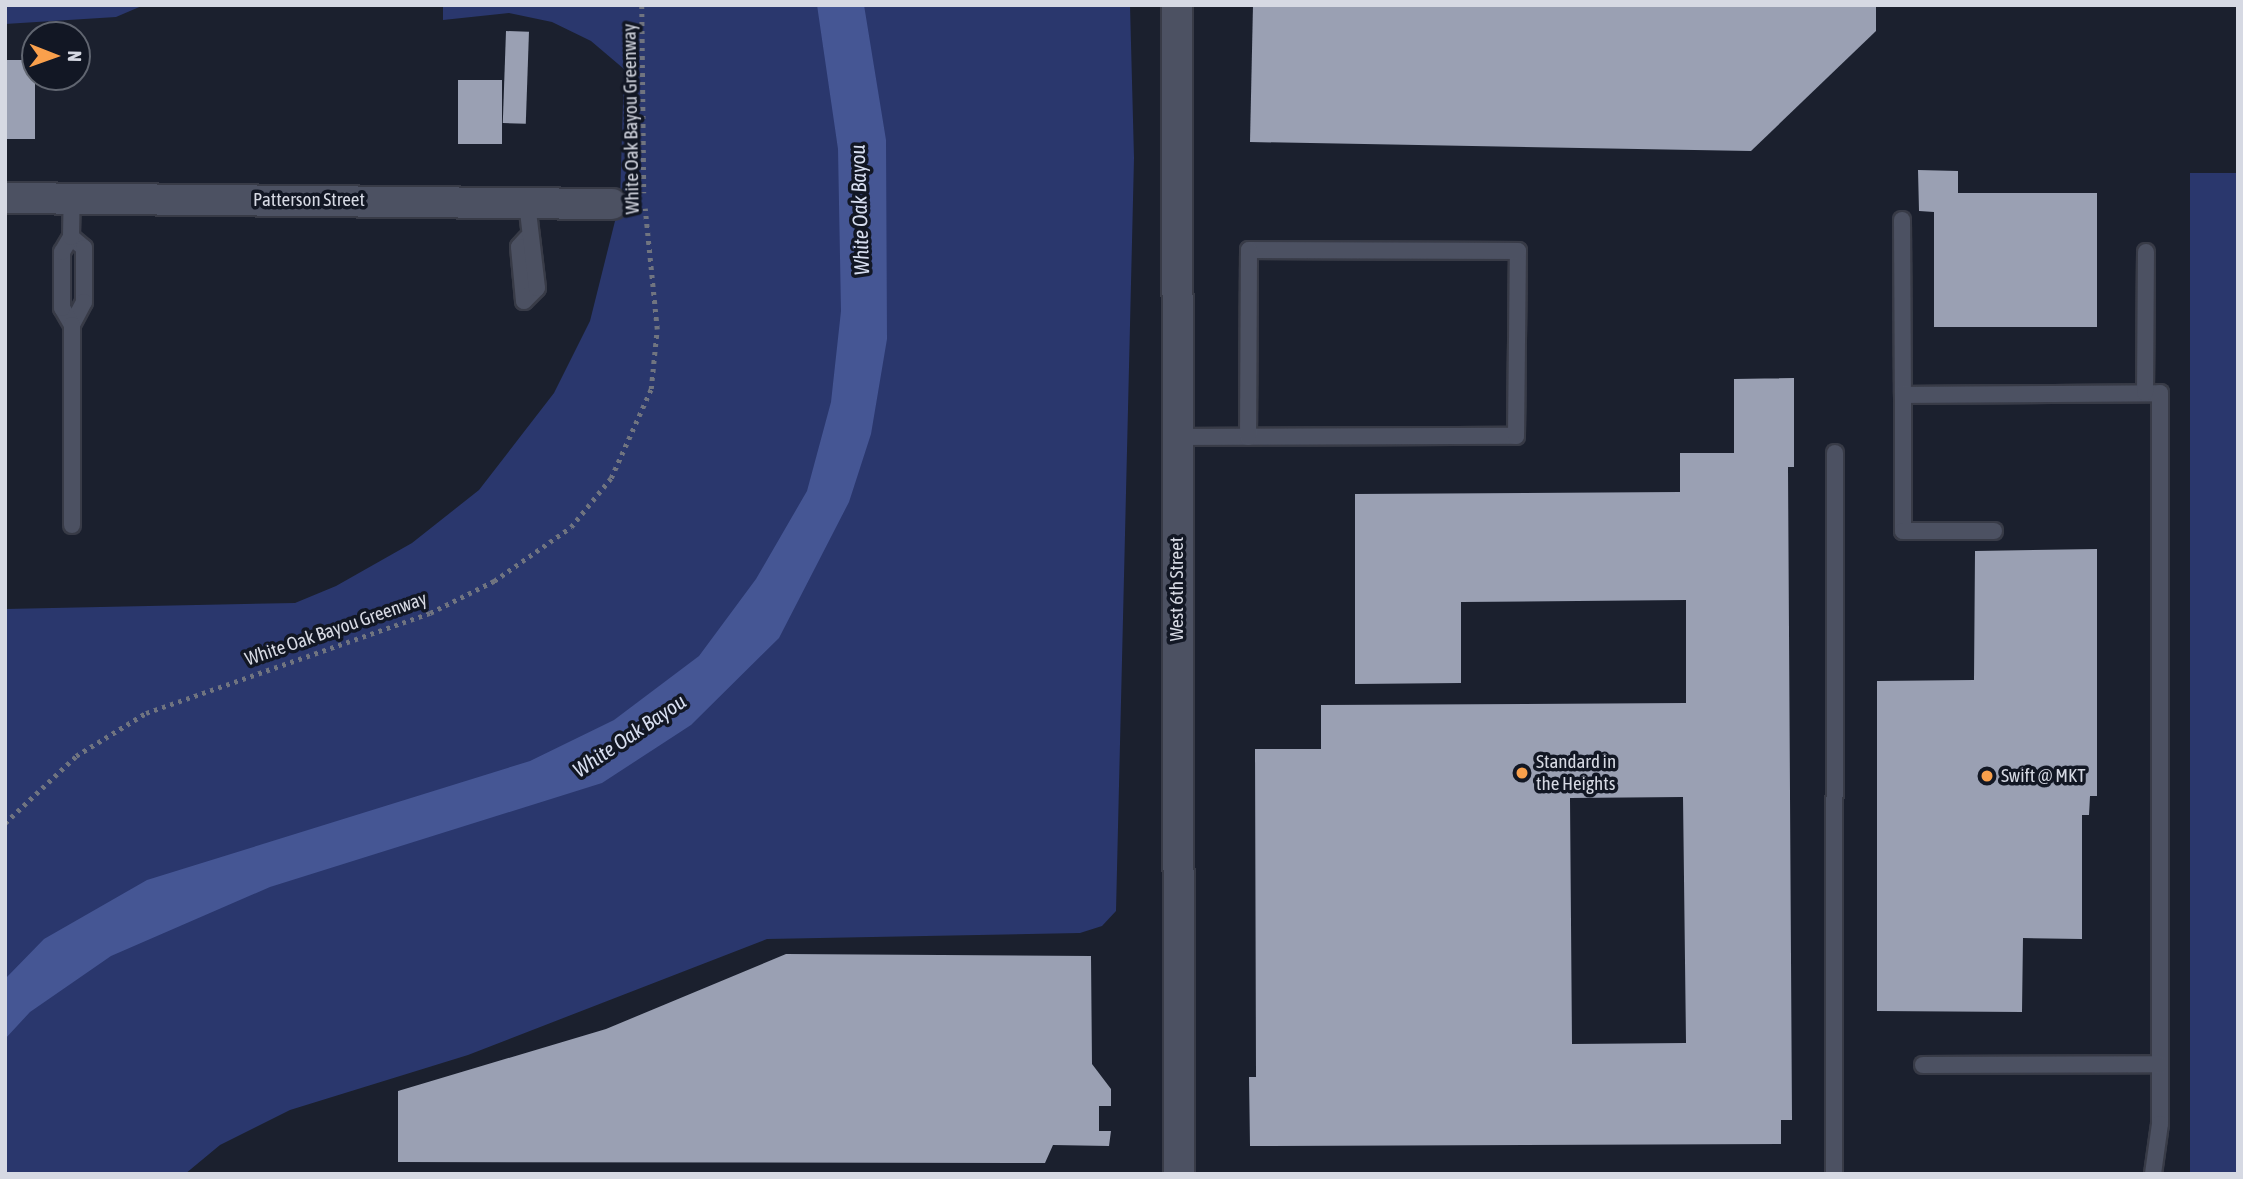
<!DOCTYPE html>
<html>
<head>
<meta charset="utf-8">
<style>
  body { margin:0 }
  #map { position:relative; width:2243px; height:1179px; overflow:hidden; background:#1b202e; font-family:"Asap Condensed",sans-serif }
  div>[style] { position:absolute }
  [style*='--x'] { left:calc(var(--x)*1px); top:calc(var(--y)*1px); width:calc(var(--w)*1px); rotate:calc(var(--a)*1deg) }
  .green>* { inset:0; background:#2a376d; transform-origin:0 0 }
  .water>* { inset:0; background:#455694 }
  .building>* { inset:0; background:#9aa0b3; transform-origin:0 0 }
  .path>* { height:4.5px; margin-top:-2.25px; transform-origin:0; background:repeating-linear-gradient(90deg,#707480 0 3.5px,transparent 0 8.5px) }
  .roads { filter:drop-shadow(2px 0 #383b47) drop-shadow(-2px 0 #383b47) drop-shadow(0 2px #383b47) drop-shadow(0 -2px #383b47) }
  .lane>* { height:16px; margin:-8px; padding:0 8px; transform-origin:8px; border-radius:8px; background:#4c5162 }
  .street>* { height:30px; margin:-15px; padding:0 15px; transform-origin:15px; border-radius:15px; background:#4c5162 }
  .dots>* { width:19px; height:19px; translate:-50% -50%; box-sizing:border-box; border:4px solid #121724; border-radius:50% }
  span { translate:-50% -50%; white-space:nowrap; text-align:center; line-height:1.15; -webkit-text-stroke:7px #121724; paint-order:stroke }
  .street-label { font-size:19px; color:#d6d9e3 }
  .poi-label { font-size:19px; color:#d6d9e3 }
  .left { translate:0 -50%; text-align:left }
  .water-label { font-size:21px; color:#d7def0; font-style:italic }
  .frame { position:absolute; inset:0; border:7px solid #d6d9e3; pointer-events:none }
  .north { position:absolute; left:21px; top:21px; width:70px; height:70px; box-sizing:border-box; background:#121724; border:2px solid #606570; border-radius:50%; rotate:91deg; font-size:19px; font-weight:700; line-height:28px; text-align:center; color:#d6d9e3 }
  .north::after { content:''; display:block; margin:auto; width:24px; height:32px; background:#f9a04c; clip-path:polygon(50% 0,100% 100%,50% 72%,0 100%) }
</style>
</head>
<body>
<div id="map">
  <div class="green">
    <div style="clip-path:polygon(5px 5px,144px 5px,116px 17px,5px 24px)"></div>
    <div style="clip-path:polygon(443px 5px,1130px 5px,1134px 158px,1116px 911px,1102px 926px,1080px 933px,767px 939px,468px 1055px,290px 1110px,220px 1145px,185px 1174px,5px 1174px,5px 609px,295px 603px,336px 586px,412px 543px,479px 490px,554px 393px,590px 321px,620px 201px,624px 69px,591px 41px,552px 22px,509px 13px,443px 20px)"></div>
    <div style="left:2190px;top:173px;width:48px;height:1001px"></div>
  </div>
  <div class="water">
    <div style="clip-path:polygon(817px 5px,864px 5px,886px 140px,887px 339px,871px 434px,849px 502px,779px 638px,691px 725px,602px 783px,270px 887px,111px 956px,30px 1012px,5px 1039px,5px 979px,44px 939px,147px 880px,530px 761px,614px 720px,699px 656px,756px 579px,807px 491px,831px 402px,841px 311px,838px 149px)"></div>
  </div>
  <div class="building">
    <div style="clip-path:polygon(1253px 5px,1876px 5px,1876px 31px,1751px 151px,1250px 142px)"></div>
    <div style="left:506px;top:31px;width:23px;height:92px;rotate:2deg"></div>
    <div style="left:5px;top:60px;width:30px;height:79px"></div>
    <div style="left:458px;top:80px;width:44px;height:64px"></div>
    <div style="clip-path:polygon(1918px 170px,1958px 171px,1958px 193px,2097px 193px,2097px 327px,1934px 327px,1934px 212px,1919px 211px)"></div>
    <div style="clip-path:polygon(evenodd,1794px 378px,1794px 467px,1788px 467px,1792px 1120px,1781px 1120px,1781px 1144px,1250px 1146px,1249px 1077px,1256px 1077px,1255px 749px,1321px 749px,1321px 705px,1686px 703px,1686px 600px,1461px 602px,1461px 683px,1355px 684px,1355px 494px,1680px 492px,1680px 453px,1734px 453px,1734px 379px,1794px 378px,1683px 797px,1686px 1043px,1572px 1044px,1570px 798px,1683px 797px)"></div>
    <div style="clip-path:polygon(2097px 549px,2097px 796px,2090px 796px,2089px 815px,2082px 815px,2082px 939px,2023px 938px,2022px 1012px,1877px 1011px,1877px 681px,1974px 680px,1975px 551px)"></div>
    <div style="clip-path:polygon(786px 954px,1091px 956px,1092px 1064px,1111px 1089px,1111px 1106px,1099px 1106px,1099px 1131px,1111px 1131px,1109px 1146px,1053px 1145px,1045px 1163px,398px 1162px,398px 1091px,606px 1029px)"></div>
  </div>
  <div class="path">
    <div style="--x:642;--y:5;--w:188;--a:89.4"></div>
    <div style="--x:5;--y:823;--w:98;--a:-43.3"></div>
    <div style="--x:76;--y:756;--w:82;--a:-31.6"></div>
    <div style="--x:146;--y:713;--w:301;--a:-19.4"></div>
    <div style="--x:430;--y:613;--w:72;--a:-26.6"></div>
    <div style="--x:494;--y:581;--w:94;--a:-35"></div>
    <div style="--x:571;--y:527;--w:63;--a:-50.8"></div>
    <div style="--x:611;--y:478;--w:98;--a:-65.8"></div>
    <div style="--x:651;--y:389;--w:60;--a:-84.3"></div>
    <div style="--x:657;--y:329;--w:121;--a:-95.7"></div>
  </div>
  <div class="roads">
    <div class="lane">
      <div style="--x:1902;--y:220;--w:175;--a:89.7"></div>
      <div style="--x:1903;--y:395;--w:257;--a:-0.4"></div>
      <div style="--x:2160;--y:393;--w:731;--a:90"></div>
      <div style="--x:2160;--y:1124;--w:50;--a:98"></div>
      <div style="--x:71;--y:237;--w:17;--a:40"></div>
      <div style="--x:84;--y:248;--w:54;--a:90"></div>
      <div style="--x:84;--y:302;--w:26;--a:118"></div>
      <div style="--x:72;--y:325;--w:20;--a:-120"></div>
      <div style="--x:62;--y:308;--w:56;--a:-90"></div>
      <div style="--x:62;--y:252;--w:17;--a:-59"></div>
      <div style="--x:71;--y:237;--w:39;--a:-89"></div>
      <div style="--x:527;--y:238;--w:12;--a:132"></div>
      <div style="--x:519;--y:247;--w:54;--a:84.7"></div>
      <div style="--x:524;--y:301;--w:18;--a:-45"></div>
      <div style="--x:537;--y:288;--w:86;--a:-96.7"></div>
      <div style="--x:2145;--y:393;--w:141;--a:-89.6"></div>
      <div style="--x:1903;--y:395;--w:136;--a:90"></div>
      <div style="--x:1903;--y:531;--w:91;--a:0"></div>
      <div style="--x:1177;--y:437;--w:339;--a:-0.2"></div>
      <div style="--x:1516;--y:436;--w:185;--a:-89.4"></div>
      <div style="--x:1518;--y:251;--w:269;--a:-179.8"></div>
      <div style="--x:1249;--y:250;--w:187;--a:90.3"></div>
      <div style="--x:72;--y:525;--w:200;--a:-90"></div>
      <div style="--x:1923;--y:1065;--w:236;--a:-0.2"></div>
      <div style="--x:1834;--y:1174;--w:721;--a:-89.92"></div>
    </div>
    <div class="street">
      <div style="--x:1177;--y:5;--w:1169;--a:89.9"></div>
      <div style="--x:5;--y:198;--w:607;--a:0.57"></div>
    </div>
  </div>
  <div class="dots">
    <div style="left:1522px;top:773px;background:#f9a04c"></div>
    <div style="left:1987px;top:776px;background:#f9a04c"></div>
  </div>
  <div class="street-label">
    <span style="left:631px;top:119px;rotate:-91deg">White Oak Bayou Greenway</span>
    <span style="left:309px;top:200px">Patterson Street</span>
    <span style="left:1177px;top:589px;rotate:-90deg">West 6th Street</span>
    <span style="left:336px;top:629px;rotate:-19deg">White Oak Bayou Greenway</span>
  </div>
  <div class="poi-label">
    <span class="left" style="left:1536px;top:773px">Standard in<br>the Heights</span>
    <span class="left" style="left:2001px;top:776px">Swift @ MKT</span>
  </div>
  <div class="water-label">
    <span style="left:859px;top:210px;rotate:-92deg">White Oak Bayou</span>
    <span style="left:629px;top:735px;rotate:-34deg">White Oak Bayou</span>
  </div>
  <div class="frame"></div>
  <div class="north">N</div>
</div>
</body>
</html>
